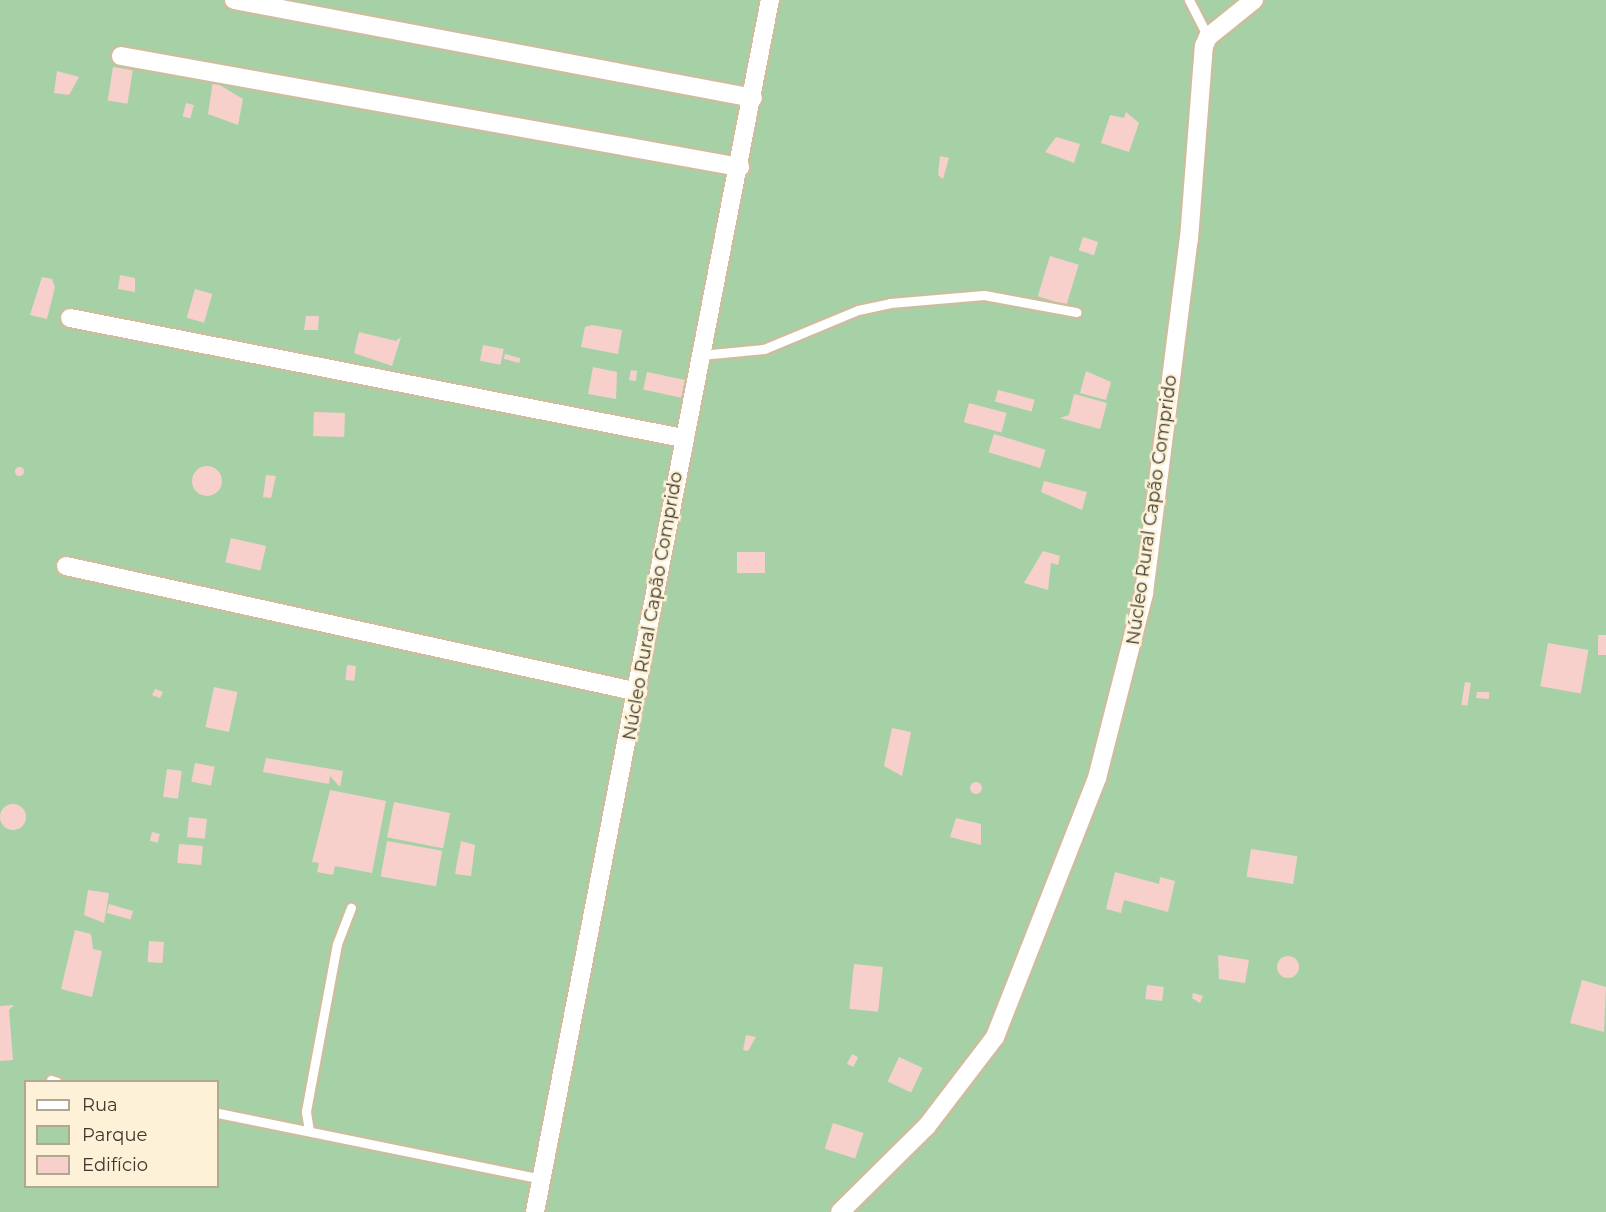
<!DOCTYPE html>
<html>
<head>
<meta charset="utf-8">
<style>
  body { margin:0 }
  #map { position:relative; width:1606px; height:1212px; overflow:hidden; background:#fdf2d8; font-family:Montserrat,sans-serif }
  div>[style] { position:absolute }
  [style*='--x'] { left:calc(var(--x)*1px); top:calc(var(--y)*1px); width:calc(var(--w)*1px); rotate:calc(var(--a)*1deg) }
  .green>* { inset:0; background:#a6d1a6 }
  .building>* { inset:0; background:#f7d0cc; transform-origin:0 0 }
  .round { border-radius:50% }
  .roads { filter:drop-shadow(2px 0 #cbbe9f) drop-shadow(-2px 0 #cbbe9f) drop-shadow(0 2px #cbbe9f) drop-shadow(0 -2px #cbbe9f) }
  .lane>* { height:9px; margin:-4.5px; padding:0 4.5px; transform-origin:4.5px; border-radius:4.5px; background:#fff }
  .street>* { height:18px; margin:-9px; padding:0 9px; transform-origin:9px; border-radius:9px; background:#fff }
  span { translate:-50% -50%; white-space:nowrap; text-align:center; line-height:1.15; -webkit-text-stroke:5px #fdf2d8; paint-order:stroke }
  .street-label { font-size:18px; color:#3e392c }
  .legend { position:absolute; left:24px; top:1080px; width:195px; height:108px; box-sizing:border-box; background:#fdf2d8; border:2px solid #b1a893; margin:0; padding:8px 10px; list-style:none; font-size:18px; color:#3e392c }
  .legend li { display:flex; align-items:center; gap:12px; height:30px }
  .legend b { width:30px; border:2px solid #b1a893 }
</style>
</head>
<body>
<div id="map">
  <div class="green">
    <div style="clip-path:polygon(evenodd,0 0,1606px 0,1606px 1212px,0 1212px,0 0,26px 1082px,218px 1082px,218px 1186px,26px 1186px,26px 1082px)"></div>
  </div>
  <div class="building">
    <div style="left:113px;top:67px;width:20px;height:34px;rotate:9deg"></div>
    <div style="clip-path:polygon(57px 71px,79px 77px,69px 95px,54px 93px)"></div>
    <div style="clip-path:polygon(213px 81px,243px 99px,238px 125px,208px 114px)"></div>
    <div style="left:186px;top:103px;width:8px;height:14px;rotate:14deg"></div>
    <div style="clip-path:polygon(1126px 112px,1139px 123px,1129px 152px,1101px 143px,1110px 115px,1124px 118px)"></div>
    <div style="clip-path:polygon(1056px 137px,1080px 144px,1074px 163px,1045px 152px)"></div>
    <div style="clip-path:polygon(940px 156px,949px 158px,943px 179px,938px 175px)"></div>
    <div style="left:1083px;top:237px;width:16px;height:14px;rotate:18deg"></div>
    <div style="left:1050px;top:256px;width:30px;height:42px;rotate:17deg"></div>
    <div style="clip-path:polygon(120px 275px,135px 278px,135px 292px,118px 289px)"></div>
    <div style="clip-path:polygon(42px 277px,52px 279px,55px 287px,47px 319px,30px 315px)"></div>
    <div style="left:195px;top:289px;width:18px;height:30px;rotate:16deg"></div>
    <div style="clip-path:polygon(306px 316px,319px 316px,318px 330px,304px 330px)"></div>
    <div style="clip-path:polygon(592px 325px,622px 330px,618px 354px,581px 347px,585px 327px)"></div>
    <div style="clip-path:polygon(359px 332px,396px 341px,401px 337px,392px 366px,354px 353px)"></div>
    <div style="left:483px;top:345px;width:21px;height:16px;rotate:11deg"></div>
    <div style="left:505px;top:354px;width:16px;height:5px;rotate:15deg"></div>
    <div style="clip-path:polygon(593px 367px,617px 372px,616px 399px,588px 394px)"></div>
    <div style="clip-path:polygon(631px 370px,637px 371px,636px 381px,629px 380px)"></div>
    <div style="clip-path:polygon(1086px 371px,1111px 382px,1106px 400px,1080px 393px)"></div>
    <div style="left:647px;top:372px;width:40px;height:18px;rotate:12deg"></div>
    <div style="left:998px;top:390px;width:38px;height:12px;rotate:15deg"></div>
    <div style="clip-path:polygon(1074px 394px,1107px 403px,1100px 429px,1060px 418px,1069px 415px)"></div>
    <div style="left:969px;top:403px;width:39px;height:20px;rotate:15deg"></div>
    <div style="left:314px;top:412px;width:31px;height:24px;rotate:2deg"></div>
    <div style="left:994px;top:434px;width:54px;height:19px;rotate:17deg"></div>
    <div class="round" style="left:14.5px;top:466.5px;width:9px;height:9px"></div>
    <div class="round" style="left:192px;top:466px;width:30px;height:30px"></div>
    <div style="clip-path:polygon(266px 475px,276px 476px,271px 498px,263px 497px)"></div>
    <div style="clip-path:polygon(1044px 481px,1087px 492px,1082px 510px,1041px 492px)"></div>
    <div style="left:231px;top:538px;width:36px;height:25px;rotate:13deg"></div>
    <div style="clip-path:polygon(1043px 551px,1060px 556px,1058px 565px,1051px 563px,1048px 590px,1024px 583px)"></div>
    <div style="left:737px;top:552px;width:28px;height:21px"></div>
    <div style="left:1598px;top:635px;width:8px;height:20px"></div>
    <div style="left:1548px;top:643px;width:41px;height:44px;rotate:10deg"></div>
    <div style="left:347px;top:665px;width:9px;height:15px;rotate:6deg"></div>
    <div style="left:1465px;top:682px;width:6px;height:23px;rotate:9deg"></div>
    <div style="left:214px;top:687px;width:24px;height:41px;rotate:12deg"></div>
    <div style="clip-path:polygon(155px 689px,163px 692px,160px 698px,152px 695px)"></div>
    <div style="clip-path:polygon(1477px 692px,1489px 692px,1489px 699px,1476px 698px)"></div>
    <div style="clip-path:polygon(892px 728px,911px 732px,902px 776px,884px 766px)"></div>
    <div style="clip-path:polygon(266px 758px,343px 771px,340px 787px,330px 776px,329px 784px,263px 772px)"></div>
    <div style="left:195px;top:763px;width:20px;height:19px;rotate:11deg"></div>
    <div style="left:167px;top:769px;width:15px;height:28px;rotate:8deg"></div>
    <div class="round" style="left:970px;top:782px;width:12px;height:12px"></div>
    <div style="clip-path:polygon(330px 790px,386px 801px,372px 873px,335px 866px,333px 875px,317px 872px,319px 863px,312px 862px)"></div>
    <div style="left:394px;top:802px;width:57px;height:36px;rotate:11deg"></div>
    <div class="round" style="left:0;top:804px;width:26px;height:26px"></div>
    <div style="left:189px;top:817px;width:18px;height:20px;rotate:6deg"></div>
    <div style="clip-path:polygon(956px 818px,981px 824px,981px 845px,950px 837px)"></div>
    <div style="left:152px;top:832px;width:8px;height:9px;rotate:14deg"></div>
    <div style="left:387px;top:841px;width:56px;height:36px;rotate:10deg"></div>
    <div style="clip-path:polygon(461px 841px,475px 845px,471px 876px,455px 874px)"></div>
    <div style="left:179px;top:844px;width:24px;height:19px;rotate:5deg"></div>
    <div style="left:1251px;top:849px;width:47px;height:28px;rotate:9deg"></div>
    <div style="clip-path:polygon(1115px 872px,1159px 884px,1160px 877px,1175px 881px,1168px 912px,1124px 900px,1121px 913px,1106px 909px)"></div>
    <div style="clip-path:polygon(88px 890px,109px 893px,104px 923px,84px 915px)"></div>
    <div style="left:109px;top:904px;width:25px;height:9px;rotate:16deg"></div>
    <div style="clip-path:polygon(75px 930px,91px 934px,93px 949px,102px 951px,92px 997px,61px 989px)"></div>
    <div style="left:149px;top:941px;width:15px;height:21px;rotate:4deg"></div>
    <div style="clip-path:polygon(1218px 955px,1249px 960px,1245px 983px,1219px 979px)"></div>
    <div class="round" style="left:1277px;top:956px;width:22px;height:22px"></div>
    <div style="left:854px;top:964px;width:29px;height:45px;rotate:6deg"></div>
    <div style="clip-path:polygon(1582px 980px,1606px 987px,1604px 1032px,1570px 1023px)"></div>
    <div style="left:1147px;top:985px;width:17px;height:14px;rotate:7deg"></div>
    <div style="clip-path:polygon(1193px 993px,1203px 996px,1200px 1003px,1192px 998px)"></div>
    <div style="clip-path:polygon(14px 1005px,9px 1010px,13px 1060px,0 1061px,0 1006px)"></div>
    <div style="clip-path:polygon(746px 1035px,756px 1037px,748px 1051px,743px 1050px)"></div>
    <div style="left:852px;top:1054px;width:7px;height:11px;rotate:27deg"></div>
    <div style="left:899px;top:1057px;width:26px;height:27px;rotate:25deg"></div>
    <div style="left:833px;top:1123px;width:32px;height:27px;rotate:18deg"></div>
  </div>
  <div class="roads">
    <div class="lane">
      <div style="--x:1189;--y:0;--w:42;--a:62.8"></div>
      <div style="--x:701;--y:355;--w:63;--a:-5.4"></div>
      <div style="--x:764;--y:349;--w:102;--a:-22.5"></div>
      <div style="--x:858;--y:310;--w:33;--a:-12"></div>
      <div style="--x:890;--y:303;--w:94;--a:-4.9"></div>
      <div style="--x:984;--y:295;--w:94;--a:10.5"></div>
      <div style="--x:51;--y:1080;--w:6;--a:18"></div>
      <div style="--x:218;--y:1113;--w:330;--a:11.5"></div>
      <div style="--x:309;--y:1131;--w:20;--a:-99"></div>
      <div style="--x:306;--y:1111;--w:170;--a:-79.5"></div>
      <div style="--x:337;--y:944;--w:39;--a:-69"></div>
    </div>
    <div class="street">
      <div style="--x:234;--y:0;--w:528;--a:10.69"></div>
      <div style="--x:121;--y:56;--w:629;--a:10.17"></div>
      <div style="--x:70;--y:318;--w:625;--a:11.08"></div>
      <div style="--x:66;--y:566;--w:586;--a:12.42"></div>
      <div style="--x:535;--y:1212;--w:1235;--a:-79.03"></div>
      <div style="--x:840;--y:1212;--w:122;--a:-44.7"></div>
      <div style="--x:927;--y:1126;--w:112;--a:-52.6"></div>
      <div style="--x:995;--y:1037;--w:278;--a:-68.5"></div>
      <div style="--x:1097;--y:778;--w:191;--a:-75.7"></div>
      <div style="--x:1144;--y:593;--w:357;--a:-82.8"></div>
      <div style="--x:1189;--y:239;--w:194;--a:-85.6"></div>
      <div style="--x:1204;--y:46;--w:10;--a:-66"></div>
      <div style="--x:1208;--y:37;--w:59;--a:-38.8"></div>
    </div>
  </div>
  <div class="street-label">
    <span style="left:1152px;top:510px;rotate:-82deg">Núcleo Rural Capão Comprido</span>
    <span style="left:653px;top:606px;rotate:-80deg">Núcleo Rural Capão Comprido</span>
  </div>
  <ul class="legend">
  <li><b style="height:8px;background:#fff"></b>Rua</li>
  <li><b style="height:16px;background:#a6d1a6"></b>Parque</li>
  <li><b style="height:16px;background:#f7d0cc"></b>Edifício</li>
  </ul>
</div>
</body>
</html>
